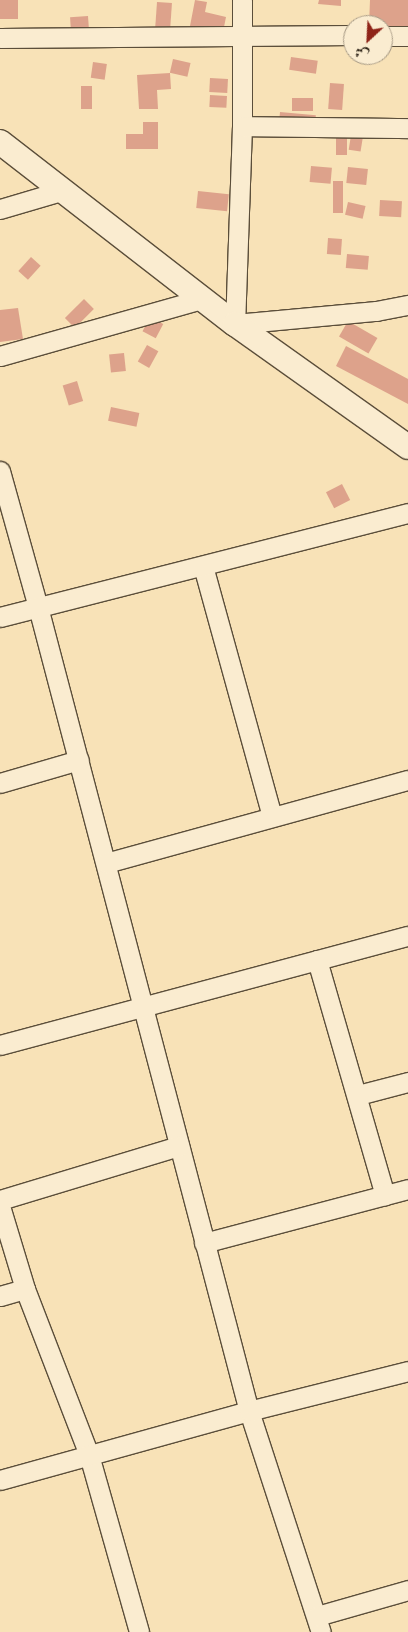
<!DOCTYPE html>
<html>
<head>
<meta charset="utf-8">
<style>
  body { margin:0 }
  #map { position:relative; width:408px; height:1632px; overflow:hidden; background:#f8e2b7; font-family:"IM FELL DW Pica",Amiri,serif }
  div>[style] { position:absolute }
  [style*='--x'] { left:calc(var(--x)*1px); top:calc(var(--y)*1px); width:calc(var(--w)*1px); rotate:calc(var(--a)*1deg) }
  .building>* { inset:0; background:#dda28b; transform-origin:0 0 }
  .roads { filter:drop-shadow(1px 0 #5b4e3a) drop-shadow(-1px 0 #5b4e3a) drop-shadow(0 1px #5b4e3a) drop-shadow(0 -1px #5b4e3a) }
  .minor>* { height:19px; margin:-9.5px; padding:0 9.5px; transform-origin:9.5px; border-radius:9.5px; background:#faecd0 }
  .tertiary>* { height:24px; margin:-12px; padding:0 12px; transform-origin:12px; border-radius:12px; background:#faecd0 }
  span { translate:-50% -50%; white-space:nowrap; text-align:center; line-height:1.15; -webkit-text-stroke:4.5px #faecd0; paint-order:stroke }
  .north { position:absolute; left:343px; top:15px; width:50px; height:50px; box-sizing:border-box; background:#faecd0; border:1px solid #a69984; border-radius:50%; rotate:205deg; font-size:14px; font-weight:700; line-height:20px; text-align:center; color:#271d11 }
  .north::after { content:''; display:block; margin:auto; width:18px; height:22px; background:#8f2418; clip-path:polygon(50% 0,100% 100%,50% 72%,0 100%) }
</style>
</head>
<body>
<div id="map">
  <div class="building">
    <div style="left:0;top:0;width:18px;height:19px"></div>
    <div style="clip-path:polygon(195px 0,207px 2px,205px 12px,226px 17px,223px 32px,190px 26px)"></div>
    <div style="clip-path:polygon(319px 0,341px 0,341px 6px,318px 4px)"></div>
    <div style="clip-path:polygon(370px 0,408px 0,408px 32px,383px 31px,383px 25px,369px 25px)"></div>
    <div style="left:157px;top:2px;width:15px;height:29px;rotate:4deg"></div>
    <div style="left:88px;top:16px;width:13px;height:18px;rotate:86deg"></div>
    <div style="left:291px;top:57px;width:27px;height:13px;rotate:8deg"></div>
    <div style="left:173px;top:59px;width:18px;height:14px;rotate:13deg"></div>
    <div style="left:93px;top:62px;width:14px;height:16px;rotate:8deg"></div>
    <div style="clip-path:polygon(170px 73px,171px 89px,157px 90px,158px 109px,139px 109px,137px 75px)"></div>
    <div style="left:210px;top:78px;width:18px;height:14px;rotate:3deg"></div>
    <div style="left:330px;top:83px;width:14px;height:26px;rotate:4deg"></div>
    <div style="left:81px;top:86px;width:11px;height:23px"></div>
    <div style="left:210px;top:95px;width:17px;height:12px;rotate:3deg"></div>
    <div style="left:292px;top:98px;width:21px;height:13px"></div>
    <div style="left:280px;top:112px;width:36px;height:17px;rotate:5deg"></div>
    <div style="clip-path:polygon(143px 122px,158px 122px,158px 149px,126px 149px,126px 134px,143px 134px)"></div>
    <div style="left:352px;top:129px;width:12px;height:21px;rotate:9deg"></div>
    <div style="left:336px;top:135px;width:11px;height:20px"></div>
    <div style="left:311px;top:166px;width:21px;height:16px;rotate:5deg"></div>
    <div style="left:348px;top:167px;width:20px;height:16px;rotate:6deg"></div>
    <div style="left:333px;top:181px;width:10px;height:32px"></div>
    <div style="left:198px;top:191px;width:31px;height:17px;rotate:6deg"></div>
    <div style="left:380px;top:200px;width:22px;height:16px;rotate:3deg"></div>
    <div style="left:348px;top:202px;width:18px;height:13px;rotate:13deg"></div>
    <div style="left:328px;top:238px;width:14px;height:16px;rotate:4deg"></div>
    <div style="left:347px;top:254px;width:22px;height:14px;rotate:5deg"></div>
    <div style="left:31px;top:257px;width:13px;height:19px;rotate:42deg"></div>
    <div style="left:84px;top:299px;width:14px;height:27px;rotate:45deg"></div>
    <div style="clip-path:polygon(18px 308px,23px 339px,0 342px,0 310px)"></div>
    <div style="left:150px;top:317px;width:15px;height:16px;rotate:28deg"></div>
    <div style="left:348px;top:321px;width:34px;height:18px;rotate:30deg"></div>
    <div style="left:147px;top:345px;width:13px;height:19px;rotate:29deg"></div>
    <div style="clip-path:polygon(346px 346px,408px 379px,408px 404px,336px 366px)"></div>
    <div style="left:124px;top:353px;width:18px;height:15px;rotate:84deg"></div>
    <div style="left:77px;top:381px;width:21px;height:15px;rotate:73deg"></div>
    <div style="left:111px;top:407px;width:29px;height:14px;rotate:12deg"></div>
    <div style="left:342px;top:484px;width:18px;height:18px;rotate:63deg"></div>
  </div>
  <div class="roads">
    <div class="minor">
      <div style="--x:242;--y:0;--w:126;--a:90"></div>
      <div style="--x:242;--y:126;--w:198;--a:92"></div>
      <div style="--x:235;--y:324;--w:142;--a:-5.3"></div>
      <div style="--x:376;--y:311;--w:33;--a:-11"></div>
      <div style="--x:383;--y:36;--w:25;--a:0"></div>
      <div style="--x:0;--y:38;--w:353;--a:-0.5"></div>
      <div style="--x:242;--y:126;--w:166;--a:0.7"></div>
      <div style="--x:0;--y:209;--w:64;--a:-16.4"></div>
      <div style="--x:0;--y:356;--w:210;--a:-15.8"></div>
      <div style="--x:0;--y:471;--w:141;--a:74.4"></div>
      <div style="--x:38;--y:607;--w:831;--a:75.3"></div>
      <div style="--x:249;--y:1411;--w:232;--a:72"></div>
      <div style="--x:203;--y:566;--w:260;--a:74.6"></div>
      <div style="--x:0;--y:617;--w:421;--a:-14.3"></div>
      <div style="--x:0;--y:783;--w:82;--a:-16.2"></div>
      <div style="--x:106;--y:863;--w:313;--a:-15.4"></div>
      <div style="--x:317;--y:960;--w:245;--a:73.9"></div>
      <div style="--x:0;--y:1045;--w:422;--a:-15"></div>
      <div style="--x:358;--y:1095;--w:52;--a:-14.6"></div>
      <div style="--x:0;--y:1200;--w:187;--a:-16.8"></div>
      <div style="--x:0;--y:1206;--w:87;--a:73.2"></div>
      <div style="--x:25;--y:1289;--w:178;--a:68.9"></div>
      <div style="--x:89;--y:1455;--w:184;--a:74.2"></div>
      <div style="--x:204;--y:1243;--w:211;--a:-14.8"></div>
      <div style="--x:0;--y:1296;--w:26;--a:-16"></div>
      <div style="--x:0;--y:1480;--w:258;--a:-15.5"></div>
      <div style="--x:249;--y:1411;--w:164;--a:-14.1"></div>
      <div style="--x:317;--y:1616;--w:95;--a:-15.9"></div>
    </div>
    <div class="tertiary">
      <div style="--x:0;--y:142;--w:297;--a:37.8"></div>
      <div style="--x:235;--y:324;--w:212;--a:35.4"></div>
    </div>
  </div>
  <div class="north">ش</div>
</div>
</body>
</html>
